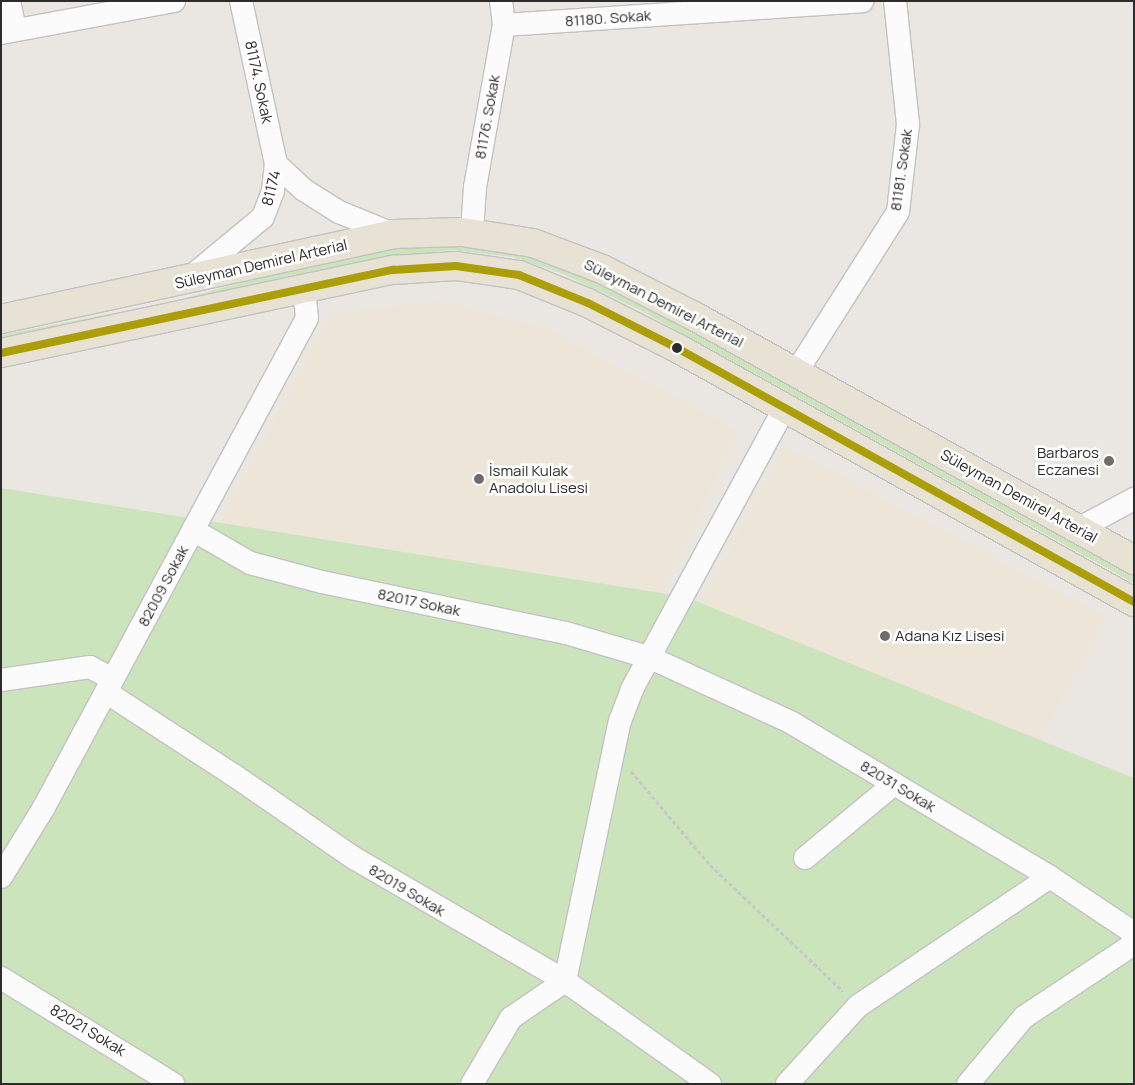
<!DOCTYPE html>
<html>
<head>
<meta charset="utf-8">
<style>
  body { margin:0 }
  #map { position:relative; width:1135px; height:1085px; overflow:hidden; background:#eae6e2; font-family:Manrope,sans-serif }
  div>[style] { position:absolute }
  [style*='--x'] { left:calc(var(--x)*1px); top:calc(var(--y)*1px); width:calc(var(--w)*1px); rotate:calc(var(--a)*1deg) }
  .education>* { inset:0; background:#ede5d7; transform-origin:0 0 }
  .green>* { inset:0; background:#cce4bb }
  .path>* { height:3px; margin-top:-1.5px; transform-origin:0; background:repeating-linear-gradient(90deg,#c8c8c7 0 4px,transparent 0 6.5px) }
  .roads { filter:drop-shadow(1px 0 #c3c2c3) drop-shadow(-1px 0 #c3c2c3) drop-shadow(0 1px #c3c2c3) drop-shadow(0 -1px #c3c2c3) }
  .minor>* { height:22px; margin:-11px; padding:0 11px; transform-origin:11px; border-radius:11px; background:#fcfbfb }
  .major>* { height:28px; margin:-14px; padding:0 14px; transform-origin:14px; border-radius:14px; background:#e7e2d4 }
  .bus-1>* { height:8px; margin:-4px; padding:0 4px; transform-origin:4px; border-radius:4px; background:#ac9e09 }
  .dots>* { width:14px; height:14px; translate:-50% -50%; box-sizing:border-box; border:2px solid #fff; border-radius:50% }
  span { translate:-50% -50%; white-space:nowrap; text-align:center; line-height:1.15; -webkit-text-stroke:5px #fff; paint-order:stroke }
  .street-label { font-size:15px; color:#2c2c2c }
  .poi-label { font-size:15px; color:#2c2c2c }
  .right { translate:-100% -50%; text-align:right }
  .left { translate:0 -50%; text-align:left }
  .frame { position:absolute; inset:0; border:2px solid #2c2c2c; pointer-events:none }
</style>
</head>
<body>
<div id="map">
  <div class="education">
    <div style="clip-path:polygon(439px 301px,545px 328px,739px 431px,641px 635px,217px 527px,331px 314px)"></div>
    <div style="left:784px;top:446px;width:365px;height:241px;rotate:28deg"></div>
  </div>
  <div class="green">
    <div style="clip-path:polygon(452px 243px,513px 249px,564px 267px,644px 304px,1134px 574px,1134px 583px,640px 310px,561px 273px,513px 257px,452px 250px,386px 257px,1px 341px,1px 335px,171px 302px,272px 274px,385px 249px)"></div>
    <div style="clip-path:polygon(1px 488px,686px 597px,1134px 778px,1134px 1084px,1px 1084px)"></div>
  </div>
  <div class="path">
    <div style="--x:631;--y:771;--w:123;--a:50"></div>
    <div style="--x:710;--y:865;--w:183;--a:43.5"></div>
  </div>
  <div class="roads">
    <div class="minor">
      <div style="--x:9;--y:1;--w:29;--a:78"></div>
      <div style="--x:504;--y:25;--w:359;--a:-3.8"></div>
      <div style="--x:1;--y:33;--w:176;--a:-10.5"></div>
      <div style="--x:276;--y:164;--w:38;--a:43"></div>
      <div style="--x:304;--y:190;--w:41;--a:32.2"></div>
      <div style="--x:339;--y:212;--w:58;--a:22.2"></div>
      <div style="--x:472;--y:232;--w:45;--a:-86.2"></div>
      <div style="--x:475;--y:187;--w:165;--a:-79.9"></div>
      <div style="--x:504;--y:25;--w:24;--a:-97"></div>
      <div style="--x:192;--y:276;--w:92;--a:-39.7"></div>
      <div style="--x:263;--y:217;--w:28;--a:-69"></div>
      <div style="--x:273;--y:191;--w:27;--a:-84"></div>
      <div style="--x:276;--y:164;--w:167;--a:-102.1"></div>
      <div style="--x:797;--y:371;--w:188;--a:-57.6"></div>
      <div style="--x:898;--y:212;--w:89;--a:-83.5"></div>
      <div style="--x:908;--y:124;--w:124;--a:-96"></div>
      <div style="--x:1078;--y:529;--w:64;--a:-28.2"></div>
      <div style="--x:193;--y:530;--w:66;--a:30.1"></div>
      <div style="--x:250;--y:563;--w:74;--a:14.8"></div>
      <div style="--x:322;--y:582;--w:249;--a:11.8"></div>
      <div style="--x:566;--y:633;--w:89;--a:16.4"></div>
      <div style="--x:651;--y:658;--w:155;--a:24.7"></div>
      <div style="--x:792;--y:723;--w:300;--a:30.8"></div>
      <div style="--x:1050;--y:877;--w:101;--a:33.7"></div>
      <div style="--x:1;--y:680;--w:90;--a:-8.3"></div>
      <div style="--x:90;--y:667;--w:26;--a:28"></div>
      <div style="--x:106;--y:692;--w:154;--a:33.1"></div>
      <div style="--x:235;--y:776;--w:145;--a:34.6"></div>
      <div style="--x:354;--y:858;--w:244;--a:30.2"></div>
      <div style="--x:565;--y:981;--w:178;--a:35.4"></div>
      <div style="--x:805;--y:858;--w:116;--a:-39.7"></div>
      <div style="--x:1;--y:877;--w:80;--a:-58.3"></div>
      <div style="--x:43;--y:809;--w:557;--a:-61.73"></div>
      <div style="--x:307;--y:318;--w:28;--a:-96"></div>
      <div style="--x:1;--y:978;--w:202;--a:31.6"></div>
      <div style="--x:472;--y:1084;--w:77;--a:-59.4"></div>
      <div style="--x:511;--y:1018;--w:65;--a:-34.4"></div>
      <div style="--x:565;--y:981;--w:266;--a:-78.1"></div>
      <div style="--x:620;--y:721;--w:34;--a:-69"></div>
      <div style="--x:632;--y:689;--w:319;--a:-61.5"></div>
      <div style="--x:787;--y:1084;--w:105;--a:-47.7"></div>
      <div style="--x:858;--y:1006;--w:231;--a:-33.9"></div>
      <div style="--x:968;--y:1084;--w:87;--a:-50.1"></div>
      <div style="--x:1024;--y:1017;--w:132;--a:-33.6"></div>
    </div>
    <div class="major">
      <div style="--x:1;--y:319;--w:401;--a:-12.2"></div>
      <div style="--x:393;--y:234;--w:69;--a:-1.7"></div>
      <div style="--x:462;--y:232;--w:72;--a:8.8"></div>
      <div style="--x:533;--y:243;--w:74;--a:20.6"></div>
      <div style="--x:602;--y:269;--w:103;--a:27.1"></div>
      <div style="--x:694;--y:316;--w:503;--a:29.01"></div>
      <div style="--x:1;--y:353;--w:401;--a:-12"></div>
      <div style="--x:393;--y:270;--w:63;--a:-3.6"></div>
      <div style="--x:456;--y:266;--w:64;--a:8.1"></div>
      <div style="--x:519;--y:275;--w:74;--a:22.1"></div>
      <div style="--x:588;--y:303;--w:100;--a:26.8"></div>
      <div style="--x:677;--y:348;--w:523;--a:29.07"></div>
    </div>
  </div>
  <div class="bus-1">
    <div style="--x:1;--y:353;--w:401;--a:-12"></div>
    <div style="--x:393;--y:270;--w:63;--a:-3.6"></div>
    <div style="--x:456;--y:266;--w:64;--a:8.1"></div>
    <div style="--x:519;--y:275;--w:74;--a:22.1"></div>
    <div style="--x:588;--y:303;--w:100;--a:26.8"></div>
    <div style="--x:677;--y:348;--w:523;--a:29.07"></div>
  </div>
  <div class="dots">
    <div style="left:677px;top:348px;background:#2c2c2c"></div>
    <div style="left:1109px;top:461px;background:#6e6d6c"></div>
    <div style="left:479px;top:479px;background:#6e6d6c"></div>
    <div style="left:885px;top:636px;background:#6e6d6c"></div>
  </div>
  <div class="street-label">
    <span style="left:608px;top:18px;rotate:-4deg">81180. Sokak</span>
    <span style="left:259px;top:82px;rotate:78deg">81174. Sokak</span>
    <span style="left:487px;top:117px;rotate:-80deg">81176. Sokak</span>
    <span style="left:901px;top:170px;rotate:-82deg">81181. Sokak</span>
    <span style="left:271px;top:188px;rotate:-76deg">81174</span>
    <span style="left:261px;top:264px;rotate:-13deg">Süleyman Demirel Arterial</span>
    <span style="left:664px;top:303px;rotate:27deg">Süleyman Demirel Arterial</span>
    <span style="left:1019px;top:496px;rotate:29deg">Süleyman Demirel Arterial</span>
    <span style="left:163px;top:586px;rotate:-62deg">82009 Sokak</span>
    <span style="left:419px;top:602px;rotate:12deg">82017 Sokak</span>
    <span style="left:898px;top:786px;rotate:31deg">82031 Sokak</span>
    <span style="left:407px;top:890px;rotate:31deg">82019 Sokak</span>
    <span style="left:88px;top:1030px;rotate:31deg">82021 Sokak</span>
  </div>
  <div class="poi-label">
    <span class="right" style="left:1099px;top:461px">Barbaros<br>Eczanesi</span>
    <span class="left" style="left:489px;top:479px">İsmail Kulak<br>Anadolu Lisesi</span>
    <span class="left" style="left:895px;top:636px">Adana Kız Lisesi</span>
  </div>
  <div class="frame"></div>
</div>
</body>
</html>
